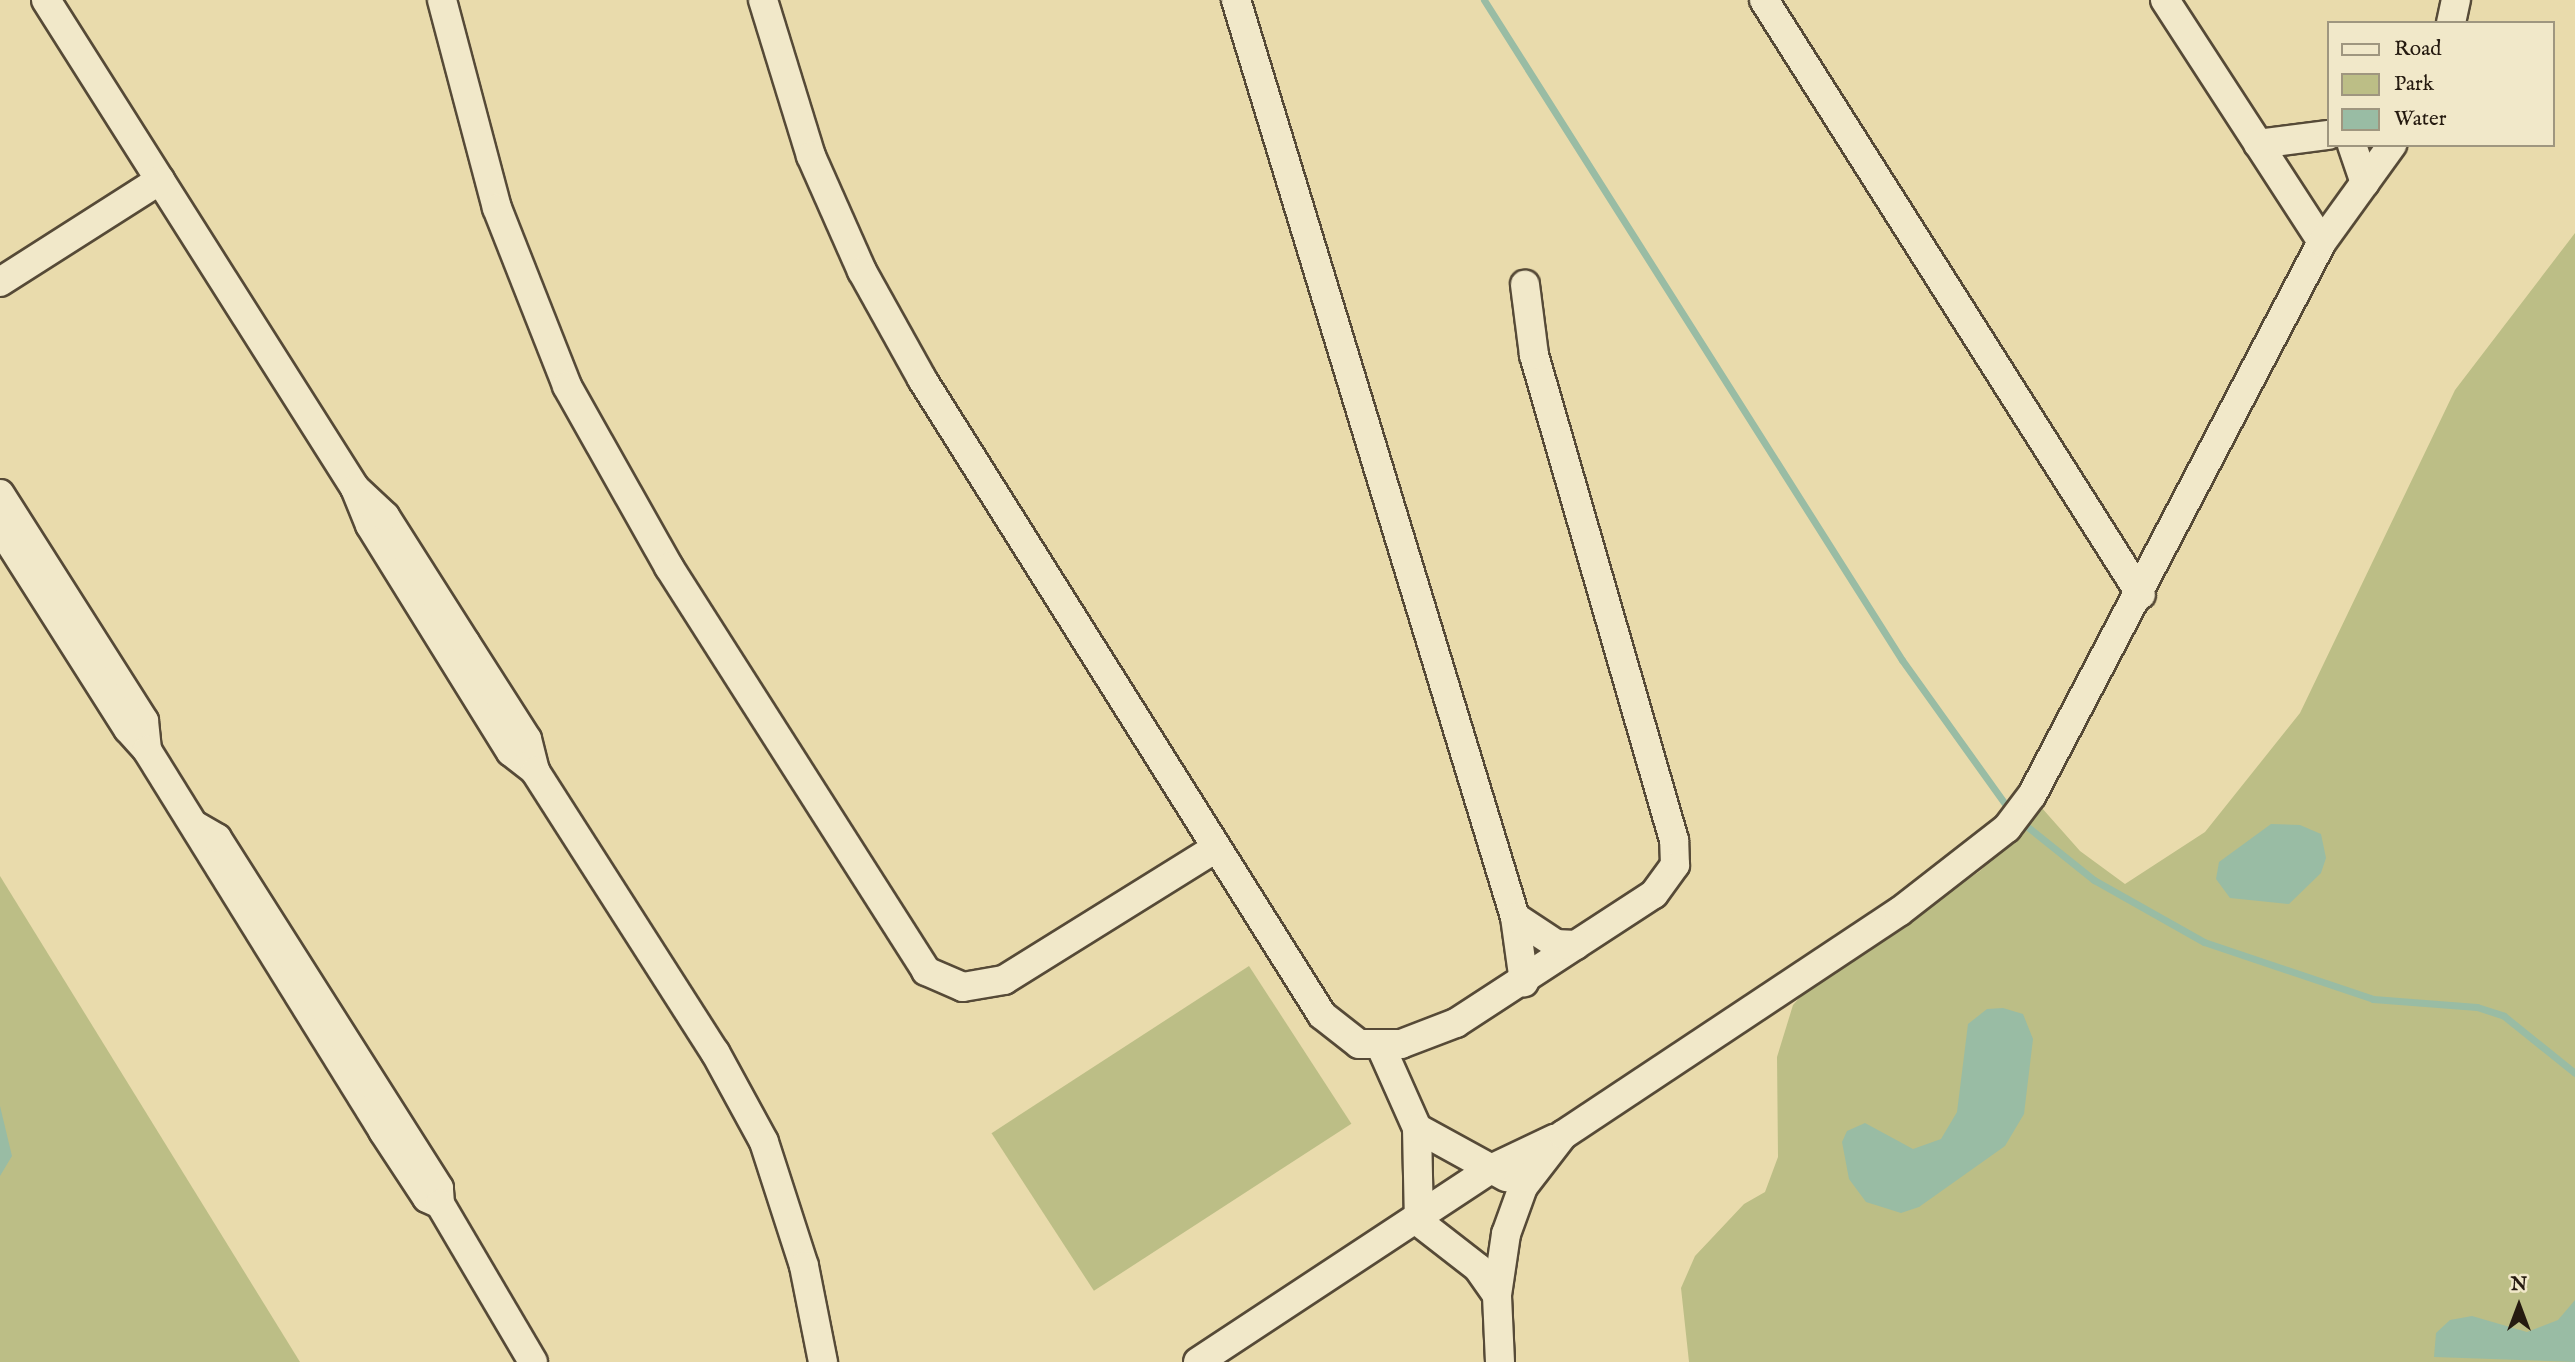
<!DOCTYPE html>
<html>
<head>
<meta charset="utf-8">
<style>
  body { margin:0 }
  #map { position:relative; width:2575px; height:1362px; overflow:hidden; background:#e9dbac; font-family:"IM FELL English",serif }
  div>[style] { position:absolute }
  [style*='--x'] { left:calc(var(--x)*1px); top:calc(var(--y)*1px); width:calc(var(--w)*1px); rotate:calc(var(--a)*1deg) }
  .green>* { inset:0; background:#bcbe86; transform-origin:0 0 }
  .water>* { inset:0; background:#99bca4 }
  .stream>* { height:7px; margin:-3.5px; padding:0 3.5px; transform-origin:3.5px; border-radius:3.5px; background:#99bca4 }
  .roads { filter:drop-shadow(2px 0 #564a37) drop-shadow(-2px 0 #564a37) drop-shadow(0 2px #564a37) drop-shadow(0 -2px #564a37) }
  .minor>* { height:28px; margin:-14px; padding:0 14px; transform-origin:14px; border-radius:14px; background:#f1e8c9 }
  span { translate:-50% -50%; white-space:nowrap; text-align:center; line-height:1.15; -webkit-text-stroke:7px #f1e8c9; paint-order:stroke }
  .legend { position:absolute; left:2327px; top:21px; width:228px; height:126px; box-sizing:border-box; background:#f1e8c9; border:2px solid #9f967f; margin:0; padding:9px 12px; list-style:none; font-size:21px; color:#251a10 }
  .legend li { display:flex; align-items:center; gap:14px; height:35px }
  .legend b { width:35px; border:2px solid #9f967f }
  .north { position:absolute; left:2484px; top:1271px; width:70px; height:70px; -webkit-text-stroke:5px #f1e8c9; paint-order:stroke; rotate:0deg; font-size:19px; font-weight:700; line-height:28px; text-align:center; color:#251a10 }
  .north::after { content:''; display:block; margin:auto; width:24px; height:32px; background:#251a10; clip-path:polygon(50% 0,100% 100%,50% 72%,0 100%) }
</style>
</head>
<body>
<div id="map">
  <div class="green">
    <div style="clip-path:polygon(2575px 233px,2575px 1362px,1689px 1362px,1681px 1288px,1695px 1256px,1744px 1204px,1765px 1192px,1778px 1157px,1777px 1057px,1793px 1005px,1809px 987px,1980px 871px,2041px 807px,2080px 851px,2125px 884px,2205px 832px,2300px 713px,2455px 390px)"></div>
    <div style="clip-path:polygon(0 876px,300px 1362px,0 1362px)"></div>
    <div style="left:1249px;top:966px;width:188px;height:307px;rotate:57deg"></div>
  </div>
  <div class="water">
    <div style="clip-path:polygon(2271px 824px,2300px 825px,2321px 834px,2326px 858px,2321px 873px,2289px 904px,2230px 898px,2216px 879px,2219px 862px)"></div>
    <div style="clip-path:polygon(2003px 1008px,2023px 1014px,2033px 1039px,2024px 1114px,2005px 1146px,1919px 1207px,1901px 1213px,1866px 1202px,1849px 1179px,1842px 1142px,1847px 1131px,1865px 1123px,1913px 1149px,1941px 1139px,1957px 1112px,1968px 1024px,1987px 1009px)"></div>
    <div style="clip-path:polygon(0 1106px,12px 1156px,0 1176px)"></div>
    <div style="clip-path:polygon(2575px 1300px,2575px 1362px,2434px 1357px,2436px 1333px,2450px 1320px,2472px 1316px,2527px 1332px,2558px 1320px)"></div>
  </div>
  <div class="stream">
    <div style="--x:1484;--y:0;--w:781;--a:57.65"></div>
    <div style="--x:1902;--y:660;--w:187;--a:54.4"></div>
    <div style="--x:2019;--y:820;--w:96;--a:38.7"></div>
    <div style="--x:2094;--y:880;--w:126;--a:29.4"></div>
    <div style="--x:2204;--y:942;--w:178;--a:18.6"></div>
    <div style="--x:2373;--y:999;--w:104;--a:4.4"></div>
    <div style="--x:2477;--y:1007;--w:28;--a:18"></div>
    <div style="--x:2504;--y:1016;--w:91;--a:38.8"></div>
  </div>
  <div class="roads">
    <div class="minor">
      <div style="--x:46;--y:0;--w:578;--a:57.66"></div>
      <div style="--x:355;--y:488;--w:40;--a:68"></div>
      <div style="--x:370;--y:525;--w:267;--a:58.2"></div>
      <div style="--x:511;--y:752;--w:31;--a:38"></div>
      <div style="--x:535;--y:771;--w:33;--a:-104"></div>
      <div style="--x:527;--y:739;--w:115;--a:-122.6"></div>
      <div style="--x:465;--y:642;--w:149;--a:-122.4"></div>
      <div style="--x:385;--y:516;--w:41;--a:-137"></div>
      <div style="--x:442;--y:0;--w:215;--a:75.2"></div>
      <div style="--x:497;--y:208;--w:191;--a:68.5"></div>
      <div style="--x:567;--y:386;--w:208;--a:60.6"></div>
      <div style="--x:669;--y:567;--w:479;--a:57.5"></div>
      <div style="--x:926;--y:971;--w:40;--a:23.4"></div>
      <div style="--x:963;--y:987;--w:42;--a:-9.7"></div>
      <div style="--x:1004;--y:980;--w:250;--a:-31.9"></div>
      <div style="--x:763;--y:0;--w:163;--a:72.9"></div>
      <div style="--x:811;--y:156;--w:126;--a:66.1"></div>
      <div style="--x:862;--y:271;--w:124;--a:60.9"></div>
      <div style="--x:922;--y:379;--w:751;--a:57.83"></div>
      <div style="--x:1322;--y:1015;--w:47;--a:38.1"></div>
      <div style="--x:1359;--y:1044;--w:42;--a:0"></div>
      <div style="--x:1401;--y:1044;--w:59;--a:-20.9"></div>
      <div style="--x:1456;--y:1023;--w:236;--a:-33.1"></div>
      <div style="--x:1654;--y:894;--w:36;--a:-54"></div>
      <div style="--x:1675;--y:865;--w:25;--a:-92"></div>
      <div style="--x:1674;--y:840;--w:505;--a:-106.1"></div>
      <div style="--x:1534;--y:355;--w:71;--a:-97.3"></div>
      <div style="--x:1236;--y:0;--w:959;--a:73.08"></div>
      <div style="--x:1515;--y:917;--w:66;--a:82.1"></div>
      <div style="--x:1764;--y:0;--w:704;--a:57.64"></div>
      <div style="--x:2165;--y:0;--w:288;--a:57"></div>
      <div style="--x:2451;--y:23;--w:24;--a:-78"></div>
      <div style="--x:2258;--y:144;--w:71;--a:-7.3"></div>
      <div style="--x:2352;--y:145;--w:40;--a:71.1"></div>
      <div style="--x:0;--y:282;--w:190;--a:-32.5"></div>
      <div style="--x:0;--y:494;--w:269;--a:57.6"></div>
      <div style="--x:144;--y:721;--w:29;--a:84"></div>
      <div style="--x:147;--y:750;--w:28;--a:-132"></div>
      <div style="--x:128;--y:729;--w:239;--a:-122.4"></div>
      <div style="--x:147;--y:750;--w:448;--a:58.2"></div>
      <div style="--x:383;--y:1131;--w:80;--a:56.7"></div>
      <div style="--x:427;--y:1198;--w:14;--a:25"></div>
      <div style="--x:440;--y:1204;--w:16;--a:-94"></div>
      <div style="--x:439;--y:1188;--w:414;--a:-122.4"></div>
      <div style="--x:217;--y:838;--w:24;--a:-150"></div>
      <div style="--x:535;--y:771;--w:334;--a:57.4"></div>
      <div style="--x:715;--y:1052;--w:102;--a:61.4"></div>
      <div style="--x:764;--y:1142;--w:130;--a:72.1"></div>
      <div style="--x:804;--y:1266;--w:98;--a:78.8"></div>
      <div style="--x:1515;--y:917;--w:49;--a:33.4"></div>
      <div style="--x:1556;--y:944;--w:20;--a:3"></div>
      <div style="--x:1381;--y:1047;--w:89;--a:66"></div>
      <div style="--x:1417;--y:1128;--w:94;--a:88.8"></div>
      <div style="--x:1419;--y:1222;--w:75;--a:37.9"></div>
      <div style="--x:1478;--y:1268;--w:33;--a:55"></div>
      <div style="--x:1417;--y:1128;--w:102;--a:28.8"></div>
      <div style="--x:440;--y:1204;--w:183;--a:59.5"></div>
      <div style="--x:1198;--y:1362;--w:351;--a:-33.4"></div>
      <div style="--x:1491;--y:1169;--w:70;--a:-25.5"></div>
      <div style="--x:1500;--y:1362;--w:67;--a:-92.6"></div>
      <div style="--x:1497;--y:1295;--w:62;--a:-81.6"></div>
      <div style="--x:1506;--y:1234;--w:50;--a:-70.1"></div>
      <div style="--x:1523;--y:1187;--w:66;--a:-52.4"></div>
      <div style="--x:1563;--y:1135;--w:403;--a:-33.6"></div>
      <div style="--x:1899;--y:912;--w:137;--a:-37.9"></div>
      <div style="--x:2007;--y:828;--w:41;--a:-52.9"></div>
      <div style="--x:2032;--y:795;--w:624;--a:-62.33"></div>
      <div style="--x:2322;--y:242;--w:120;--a:-54.2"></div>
    </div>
  </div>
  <ul class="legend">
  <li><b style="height:9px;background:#f1e8c9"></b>Road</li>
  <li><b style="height:19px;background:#bcbe86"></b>Park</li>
  <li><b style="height:19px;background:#99bca4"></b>Water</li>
  </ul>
  <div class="north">N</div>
</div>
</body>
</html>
